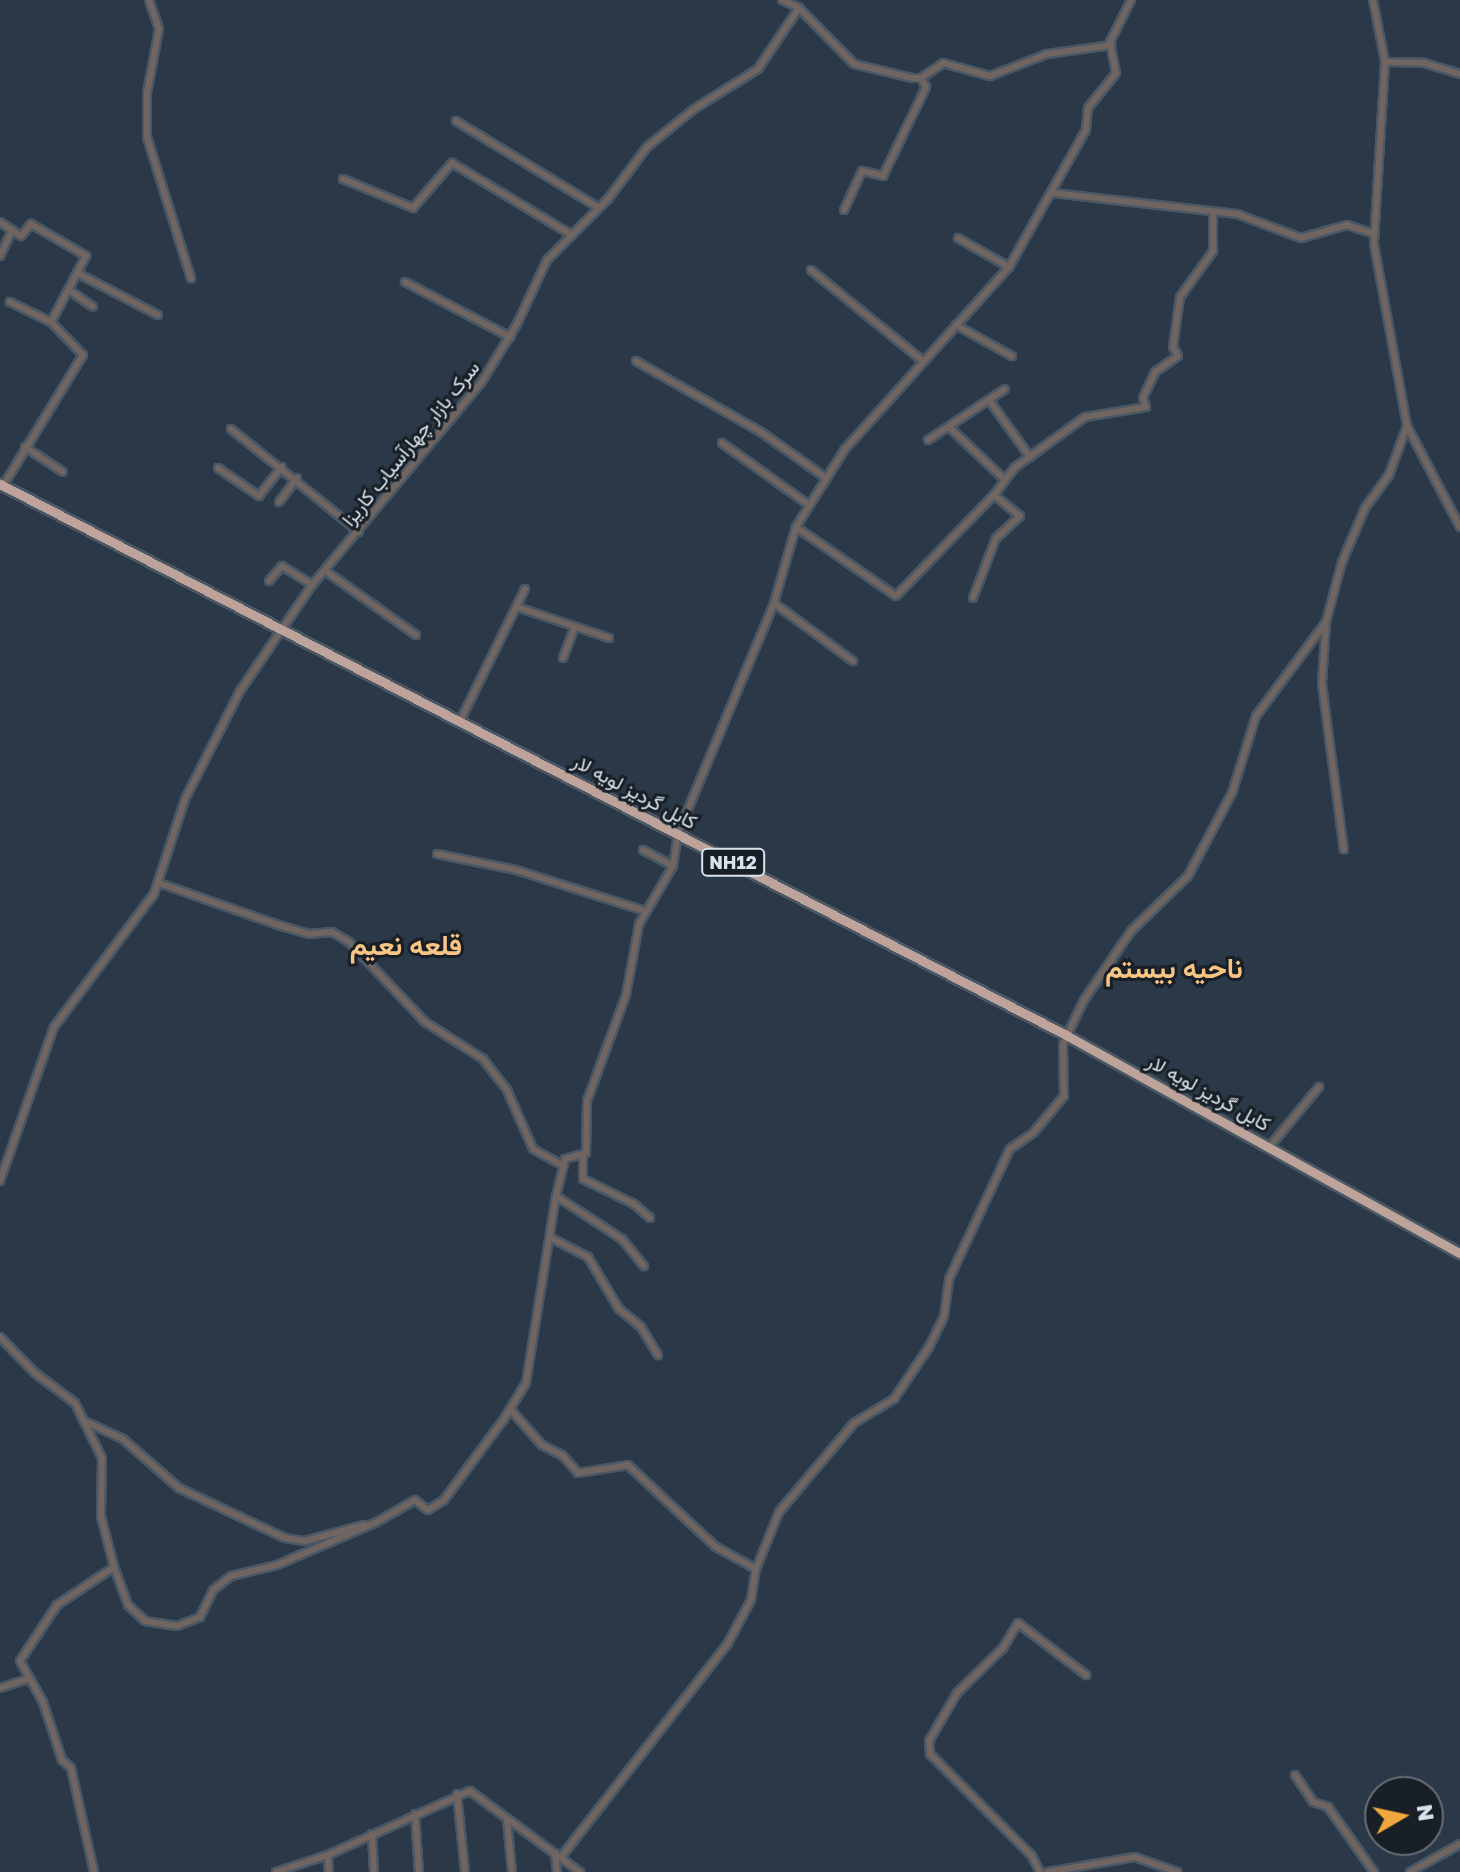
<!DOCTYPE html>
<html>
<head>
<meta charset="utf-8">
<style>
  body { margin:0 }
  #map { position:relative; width:1460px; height:1872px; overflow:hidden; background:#2a3847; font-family:"Golos Text",Vazirmatn,sans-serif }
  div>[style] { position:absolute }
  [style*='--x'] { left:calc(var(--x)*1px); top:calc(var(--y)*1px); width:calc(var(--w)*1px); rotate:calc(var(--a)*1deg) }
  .roads { filter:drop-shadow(2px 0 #4a5765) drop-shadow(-2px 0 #4a5765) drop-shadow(0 2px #4a5765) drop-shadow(0 -2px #4a5765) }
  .minor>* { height:6px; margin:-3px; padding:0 3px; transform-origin:3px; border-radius:3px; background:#706561 }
  .highway>* { height:9px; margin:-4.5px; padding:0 4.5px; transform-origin:4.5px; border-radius:4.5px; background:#bda39a }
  span { translate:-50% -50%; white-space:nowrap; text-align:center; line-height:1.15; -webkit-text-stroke:6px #181f26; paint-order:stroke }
  .shield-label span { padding:2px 6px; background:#181f26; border:2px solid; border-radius:6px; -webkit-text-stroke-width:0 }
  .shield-label { font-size:18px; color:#dae3ec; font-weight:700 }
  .street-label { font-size:20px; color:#dae3ec }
  .district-label { font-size:28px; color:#f8c584; font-weight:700 }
  .north { position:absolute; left:1364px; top:1776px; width:80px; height:80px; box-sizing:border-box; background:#181f26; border:2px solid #666d75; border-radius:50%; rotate:81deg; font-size:22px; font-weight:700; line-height:32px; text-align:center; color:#dae3ec }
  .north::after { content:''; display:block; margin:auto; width:28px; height:36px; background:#efa73e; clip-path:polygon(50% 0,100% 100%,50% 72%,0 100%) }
</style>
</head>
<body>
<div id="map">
  <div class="roads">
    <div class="minor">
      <div style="--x:149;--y:0;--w:31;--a:71"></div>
      <div style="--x:159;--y:29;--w:65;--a:100.6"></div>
      <div style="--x:147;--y:93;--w:44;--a:90"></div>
      <div style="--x:147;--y:137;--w:148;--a:72.7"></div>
      <div style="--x:782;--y:0;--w:19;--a:25"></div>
      <div style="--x:799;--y:8;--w:78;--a:45.5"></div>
      <div style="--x:854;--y:64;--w:60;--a:13.6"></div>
      <div style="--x:912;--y:78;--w:9;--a:0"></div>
      <div style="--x:921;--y:78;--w:27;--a:-34"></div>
      <div style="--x:943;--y:63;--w:49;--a:15.5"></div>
      <div style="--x:990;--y:76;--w:61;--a:-21.1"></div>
      <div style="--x:1047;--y:54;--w:65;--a:-8"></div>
      <div style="--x:1373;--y:0;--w:63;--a:79"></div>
      <div style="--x:1385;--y:62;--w:182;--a:93.5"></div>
      <div style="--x:1374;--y:244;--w:185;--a:79.7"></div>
      <div style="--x:1407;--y:426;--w:114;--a:62.3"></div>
      <div style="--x:1385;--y:62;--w:39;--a:1"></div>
      <div style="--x:1424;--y:63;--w:38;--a:17"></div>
      <div style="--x:456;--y:121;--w:167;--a:31.3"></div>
      <div style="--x:343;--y:179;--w:76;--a:22.5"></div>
      <div style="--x:413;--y:208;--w:60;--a:-49.1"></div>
      <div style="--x:452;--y:163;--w:140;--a:31"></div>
      <div style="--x:1053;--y:193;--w:185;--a:6.5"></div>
      <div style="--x:1237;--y:214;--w:68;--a:20.6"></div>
      <div style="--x:1301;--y:238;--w:48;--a:-15.8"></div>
      <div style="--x:1347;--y:225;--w:29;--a:18"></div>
      <div style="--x:844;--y:210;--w:43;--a:-65.2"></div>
      <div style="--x:862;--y:171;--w:22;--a:13"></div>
      <div style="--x:883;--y:176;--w:99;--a:-64.2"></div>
      <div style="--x:926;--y:87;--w:10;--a:-119"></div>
      <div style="--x:0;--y:222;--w:25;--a:34"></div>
      <div style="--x:21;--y:236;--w:16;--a:-50"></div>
      <div style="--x:31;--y:224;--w:64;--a:30.2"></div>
      <div style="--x:86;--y:256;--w:75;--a:117.9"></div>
      <div style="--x:958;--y:238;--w:59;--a:29.6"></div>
      <div style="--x:0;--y:256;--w:29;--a:-65"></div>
      <div style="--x:811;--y:270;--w:144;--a:39.1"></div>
      <div style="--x:77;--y:273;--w:91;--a:27.4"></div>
      <div style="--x:405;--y:282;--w:119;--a:27.6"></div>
      <div style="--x:69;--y:290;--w:29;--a:35"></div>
      <div style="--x:956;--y:325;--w:64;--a:29"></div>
      <div style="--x:636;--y:361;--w:144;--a:29.6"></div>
      <div style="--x:761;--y:432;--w:80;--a:35.3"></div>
      <div style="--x:989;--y:400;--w:70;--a:54.3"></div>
      <div style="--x:949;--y:427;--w:77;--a:43.4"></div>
      <div style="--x:231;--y:429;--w:164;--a:38.8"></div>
      <div style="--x:928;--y:440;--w:92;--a:-33.5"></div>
      <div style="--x:722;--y:443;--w:107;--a:35.5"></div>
      <div style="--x:25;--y:447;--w:45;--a:33.3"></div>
      <div style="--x:218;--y:468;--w:50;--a:34.3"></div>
      <div style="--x:259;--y:496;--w:37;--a:-52"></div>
      <div style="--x:3;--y:486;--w:153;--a:-58.6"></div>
      <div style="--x:83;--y:355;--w:46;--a:-134.1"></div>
      <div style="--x:51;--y:322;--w:46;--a:-154"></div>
      <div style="--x:994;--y:495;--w:34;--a:-53"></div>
      <div style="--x:1014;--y:468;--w:87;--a:-35.7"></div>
      <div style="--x:1085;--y:417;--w:62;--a:-9.3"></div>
      <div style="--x:1146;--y:407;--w:9;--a:-108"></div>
      <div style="--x:1143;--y:398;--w:29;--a:-65"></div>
      <div style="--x:1155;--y:372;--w:28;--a:-35"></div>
      <div style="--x:1178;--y:356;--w:10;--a:-119"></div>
      <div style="--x:1173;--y:347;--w:50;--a:-82"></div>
      <div style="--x:1180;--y:297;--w:57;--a:-54.3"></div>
      <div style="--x:1213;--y:251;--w:36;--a:-90"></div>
      <div style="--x:279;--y:502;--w:30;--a:-53"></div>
      <div style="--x:796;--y:527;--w:121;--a:34.6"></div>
      <div style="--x:896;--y:596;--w:141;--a:-45.9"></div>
      <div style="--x:994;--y:495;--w:33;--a:39"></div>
      <div style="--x:1020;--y:516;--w:33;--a:137"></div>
      <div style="--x:996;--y:538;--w:64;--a:111"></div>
      <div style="--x:327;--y:572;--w:109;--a:35.3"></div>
      <div style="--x:269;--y:581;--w:20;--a:-49"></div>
      <div style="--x:282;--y:566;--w:36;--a:32"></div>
      <div style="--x:774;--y:603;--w:98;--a:36.3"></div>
      <div style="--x:520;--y:608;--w:94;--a:18.6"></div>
      <div style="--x:1326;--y:623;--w:61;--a:93.8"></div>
      <div style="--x:1322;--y:684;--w:167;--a:82.5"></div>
      <div style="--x:563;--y:658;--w:33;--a:-69"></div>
      <div style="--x:461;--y:719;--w:145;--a:-63.8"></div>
      <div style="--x:643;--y:850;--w:34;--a:28"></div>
      <div style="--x:437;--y:854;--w:81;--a:11.4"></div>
      <div style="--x:516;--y:870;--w:135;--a:17.6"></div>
      <div style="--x:159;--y:883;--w:126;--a:19.4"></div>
      <div style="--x:278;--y:925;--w:32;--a:16"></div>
      <div style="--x:309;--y:934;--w:23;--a:-5"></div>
      <div style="--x:332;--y:932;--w:20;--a:30"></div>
      <div style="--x:349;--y:942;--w:110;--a:46.5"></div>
      <div style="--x:425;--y:1022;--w:69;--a:32.5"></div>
      <div style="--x:483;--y:1059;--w:39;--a:52"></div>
      <div style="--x:507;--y:1090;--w:64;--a:66.2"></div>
      <div style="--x:533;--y:1149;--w:35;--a:29"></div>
      <div style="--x:1270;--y:1146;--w:77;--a:-50.3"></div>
      <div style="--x:583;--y:1156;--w:23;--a:90"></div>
      <div style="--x:583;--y:1179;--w:57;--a:26.1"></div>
      <div style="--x:634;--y:1204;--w:21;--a:41"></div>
      <div style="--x:0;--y:1181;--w:163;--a:-70.7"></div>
      <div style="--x:54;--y:1027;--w:166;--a:-53.1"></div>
      <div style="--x:154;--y:894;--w:100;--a:-71.9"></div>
      <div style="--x:185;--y:799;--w:121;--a:-63"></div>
      <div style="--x:240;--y:691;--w:128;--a:-55.8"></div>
      <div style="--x:312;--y:585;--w:263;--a:-50.1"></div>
      <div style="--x:481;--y:383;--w:69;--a:-58.6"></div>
      <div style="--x:517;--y:324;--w:71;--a:-64.9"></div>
      <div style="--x:547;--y:260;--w:86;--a:-45"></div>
      <div style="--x:608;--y:199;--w:65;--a:-53.1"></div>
      <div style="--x:647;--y:147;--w:60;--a:-39"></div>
      <div style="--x:694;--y:109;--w:75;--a:-32"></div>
      <div style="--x:758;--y:69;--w:73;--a:-56.1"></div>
      <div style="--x:556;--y:1196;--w:79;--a:33.1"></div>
      <div style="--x:622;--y:1239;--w:35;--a:51"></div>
      <div style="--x:551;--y:1238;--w:42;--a:27.2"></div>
      <div style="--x:588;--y:1257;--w:61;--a:59.2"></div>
      <div style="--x:619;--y:1309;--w:28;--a:39"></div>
      <div style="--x:641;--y:1327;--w:33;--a:59"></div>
      <div style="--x:0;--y:1337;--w:50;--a:45.8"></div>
      <div style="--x:35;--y:1373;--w:50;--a:36.9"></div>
      <div style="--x:75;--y:1403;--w:61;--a:63.9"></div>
      <div style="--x:102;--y:1458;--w:58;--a:91"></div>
      <div style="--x:101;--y:1516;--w:53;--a:75.7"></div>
      <div style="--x:114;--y:1567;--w:69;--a:146.3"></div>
      <div style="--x:57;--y:1605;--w:67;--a:123.5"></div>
      <div style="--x:20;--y:1661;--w:47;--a:60.7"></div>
      <div style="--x:43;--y:1702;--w:61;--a:71.9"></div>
      <div style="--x:62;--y:1760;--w:12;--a:42"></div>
      <div style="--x:71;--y:1768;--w:107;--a:77.5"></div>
      <div style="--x:510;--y:1409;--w:48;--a:48.4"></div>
      <div style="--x:542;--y:1445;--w:22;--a:27"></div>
      <div style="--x:562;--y:1455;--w:24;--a:48"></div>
      <div style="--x:578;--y:1473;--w:51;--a:-9.1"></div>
      <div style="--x:628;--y:1465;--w:120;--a:43"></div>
      <div style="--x:716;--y:1547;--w:46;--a:28.8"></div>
      <div style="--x:84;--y:1421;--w:43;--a:24.8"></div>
      <div style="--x:123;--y:1439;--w:74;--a:41.2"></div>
      <div style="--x:179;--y:1488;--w:117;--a:25.3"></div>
      <div style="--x:285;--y:1538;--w:20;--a:9"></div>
      <div style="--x:305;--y:1541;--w:61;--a:-15.2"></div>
      <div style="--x:114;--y:1567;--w:40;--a:69.8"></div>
      <div style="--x:128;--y:1605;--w:23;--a:43"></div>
      <div style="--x:145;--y:1621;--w:32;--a:9"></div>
      <div style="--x:177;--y:1626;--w:25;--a:-21"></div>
      <div style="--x:200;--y:1617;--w:30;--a:-64"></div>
      <div style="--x:213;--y:1590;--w:23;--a:-38"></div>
      <div style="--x:231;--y:1576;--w:47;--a:-13.4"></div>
      <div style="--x:277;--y:1565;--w:107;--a:-23.2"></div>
      <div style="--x:375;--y:1523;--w:46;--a:-29.9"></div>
      <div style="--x:415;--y:1500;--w:16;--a:38"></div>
      <div style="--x:428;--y:1510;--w:19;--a:-32"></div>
      <div style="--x:444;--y:1500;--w:101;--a:-53.5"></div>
      <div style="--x:504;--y:1419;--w:42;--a:-58.6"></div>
      <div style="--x:526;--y:1383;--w:189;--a:-80.9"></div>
      <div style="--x:556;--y:1196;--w:38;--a:-76"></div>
      <div style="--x:565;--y:1159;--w:22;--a:-16"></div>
      <div style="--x:586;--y:1153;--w:52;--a:-88.9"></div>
      <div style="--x:587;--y:1101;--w:113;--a:-69.8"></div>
      <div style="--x:626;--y:995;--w:72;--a:-79.6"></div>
      <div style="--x:639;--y:924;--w:67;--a:-59.6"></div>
      <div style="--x:673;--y:866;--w:33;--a:-81"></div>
      <div style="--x:678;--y:833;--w:249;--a:-67.3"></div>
      <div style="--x:774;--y:603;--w:79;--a:-73.9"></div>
      <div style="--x:796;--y:527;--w:92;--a:-57.9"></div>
      <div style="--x:845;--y:449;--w:245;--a:-48"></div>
      <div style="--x:1009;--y:267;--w:157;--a:-60.7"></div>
      <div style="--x:1086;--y:130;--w:22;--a:-85"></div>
      <div style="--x:1088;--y:108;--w:45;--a:-51.3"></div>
      <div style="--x:1116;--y:73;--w:32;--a:-101"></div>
      <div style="--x:1110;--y:42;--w:47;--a:-63.4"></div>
      <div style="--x:0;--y:1688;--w:28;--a:-18"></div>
      <div style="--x:1295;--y:1775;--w:32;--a:56"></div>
      <div style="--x:1313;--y:1802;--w:16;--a:18"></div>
      <div style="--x:1328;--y:1807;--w:80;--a:54.7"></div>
      <div style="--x:457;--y:1794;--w:78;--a:84.1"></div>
      <div style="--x:415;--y:1814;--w:58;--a:86.1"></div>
      <div style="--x:507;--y:1820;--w:52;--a:84.5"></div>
      <div style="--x:372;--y:1834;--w:38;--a:87"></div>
      <div style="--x:555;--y:1853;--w:19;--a:84"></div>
      <div style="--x:328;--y:1855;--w:17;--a:87"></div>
      <div style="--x:561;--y:1857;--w:271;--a:-52"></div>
      <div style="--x:728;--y:1643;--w:49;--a:-61.9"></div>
      <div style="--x:751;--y:1600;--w:31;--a:-81"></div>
      <div style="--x:756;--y:1569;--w:61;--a:-68"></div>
      <div style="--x:779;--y:1512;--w:116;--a:-49.9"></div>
      <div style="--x:854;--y:1423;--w:47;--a:-31"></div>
      <div style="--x:894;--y:1399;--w:63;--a:-56.1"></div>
      <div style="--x:929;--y:1347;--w:34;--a:-64"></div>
      <div style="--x:944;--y:1316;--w:37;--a:-82"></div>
      <div style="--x:949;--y:1279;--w:144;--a:-64.9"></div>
      <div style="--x:1010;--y:1149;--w:29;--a:-35"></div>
      <div style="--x:1034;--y:1132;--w:47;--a:-50.2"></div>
      <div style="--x:1064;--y:1096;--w:52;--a:-91.1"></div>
      <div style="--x:1063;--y:1044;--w:49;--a:-64.5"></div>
      <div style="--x:1084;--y:1000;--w:83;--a:-55.7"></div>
      <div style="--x:1131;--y:931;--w:79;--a:-44"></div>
      <div style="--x:1188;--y:876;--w:94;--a:-62.1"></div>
      <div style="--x:1232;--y:793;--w:81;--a:-72.7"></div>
      <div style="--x:1256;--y:716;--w:117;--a:-53.3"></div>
      <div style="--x:1326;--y:622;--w:62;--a:-75.1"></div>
      <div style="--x:1342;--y:562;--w:59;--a:-66.9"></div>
      <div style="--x:1365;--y:508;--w:41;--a:-54"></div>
      <div style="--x:1389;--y:475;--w:52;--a:-69.8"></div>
      <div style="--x:276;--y:1872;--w:55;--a:-18.1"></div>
      <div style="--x:328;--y:1855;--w:156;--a:-24.3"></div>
      <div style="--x:470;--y:1791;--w:137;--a:36.4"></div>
      <div style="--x:1040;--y:1872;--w:18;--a:-117"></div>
      <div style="--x:1032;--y:1856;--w:144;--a:-135"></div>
      <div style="--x:930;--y:1754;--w:13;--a:-94"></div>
      <div style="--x:929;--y:1741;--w:56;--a:-59.7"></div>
      <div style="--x:957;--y:1693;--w:64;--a:-44.4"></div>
      <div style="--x:1003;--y:1648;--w:29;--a:-59"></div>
      <div style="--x:1018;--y:1623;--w:86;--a:37.4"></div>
      <div style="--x:1048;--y:1872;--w:88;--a:-9.8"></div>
      <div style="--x:1135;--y:1857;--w:45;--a:19.7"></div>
      <div style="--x:1410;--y:1872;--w:57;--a:-29.2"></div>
    </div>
    <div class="highway">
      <div style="--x:0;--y:484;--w:1200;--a:27.33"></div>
      <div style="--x:1066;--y:1035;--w:450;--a:29"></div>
    </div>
  </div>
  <div class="shield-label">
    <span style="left:733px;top:862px">NH12</span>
  </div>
  <div class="street-label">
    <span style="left:410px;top:443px;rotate:-51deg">سرک بازار چهارآسیاب کاریزا</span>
    <span style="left:635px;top:791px;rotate:28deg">کابل گردیز لویه لار</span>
    <span style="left:1209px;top:1092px;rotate:29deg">کابل گردیز لویه لار</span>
  </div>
  <div class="district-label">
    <span style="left:406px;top:945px">قلعه نعيم</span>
    <span style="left:1174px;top:968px">ناحیه بیستم</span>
  </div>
  <div class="north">N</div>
</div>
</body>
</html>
